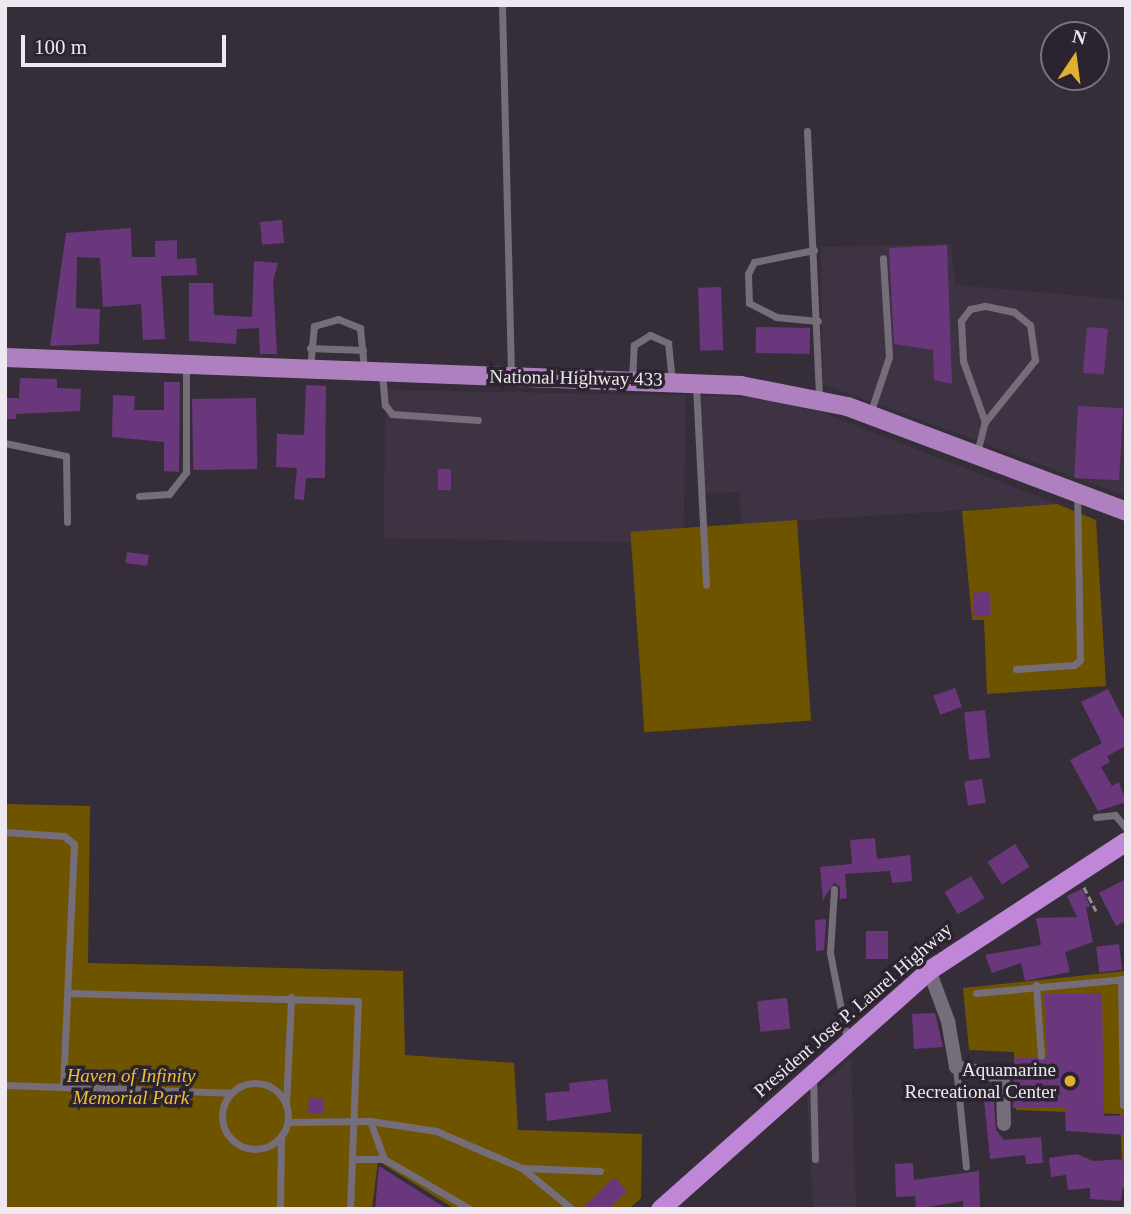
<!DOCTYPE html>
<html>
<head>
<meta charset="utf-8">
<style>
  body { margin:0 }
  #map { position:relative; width:1131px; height:1214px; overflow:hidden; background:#352e38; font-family:"Times New Roman",serif }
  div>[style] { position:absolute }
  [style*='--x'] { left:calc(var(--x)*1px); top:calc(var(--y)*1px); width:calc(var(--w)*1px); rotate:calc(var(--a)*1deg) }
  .built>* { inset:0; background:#3e3343; transform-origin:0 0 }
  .green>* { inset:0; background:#6f5400; transform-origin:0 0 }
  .building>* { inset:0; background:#6a377d; transform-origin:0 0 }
  .path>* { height:2.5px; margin-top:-1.25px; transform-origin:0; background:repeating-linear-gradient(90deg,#918b94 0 7px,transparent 0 10.5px) }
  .service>* { height:7px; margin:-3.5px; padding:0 3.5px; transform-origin:3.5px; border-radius:3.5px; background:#766d7a }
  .service>.ring { margin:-3.5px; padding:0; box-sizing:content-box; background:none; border:7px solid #766d7a; border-radius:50% }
  .minor>* { height:14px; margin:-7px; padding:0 7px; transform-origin:7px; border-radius:7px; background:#766d7a }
  .primary>* { height:19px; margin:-9.5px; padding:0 9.5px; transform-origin:9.5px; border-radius:9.5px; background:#ae80c0 }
  .trunk>* { height:19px; margin:-9.5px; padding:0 9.5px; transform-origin:9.5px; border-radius:9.5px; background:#c086d7 }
  .dots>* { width:19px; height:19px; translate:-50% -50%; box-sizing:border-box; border:4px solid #2b242e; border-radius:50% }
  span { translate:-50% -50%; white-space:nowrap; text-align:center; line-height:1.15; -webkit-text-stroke:7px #2b242e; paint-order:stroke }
  .street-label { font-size:19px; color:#eee9f0 }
  .poi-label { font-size:19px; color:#eee9f0 }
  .right { translate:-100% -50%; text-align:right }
  .park-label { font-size:19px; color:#f2be36; font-style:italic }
  .frame { position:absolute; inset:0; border:7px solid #eee9f0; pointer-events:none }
  .north { position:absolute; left:1040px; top:21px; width:70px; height:70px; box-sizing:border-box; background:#2b242e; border:2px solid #79737c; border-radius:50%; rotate:13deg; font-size:19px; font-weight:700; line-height:28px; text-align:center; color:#eee9f0 }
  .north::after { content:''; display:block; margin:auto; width:24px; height:32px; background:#dfb034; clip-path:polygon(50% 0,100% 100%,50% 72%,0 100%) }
  .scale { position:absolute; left:21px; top:35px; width:205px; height:32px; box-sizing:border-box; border:4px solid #eee9f0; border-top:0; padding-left:9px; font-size:21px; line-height:24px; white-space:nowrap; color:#eee9f0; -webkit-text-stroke:5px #2b242e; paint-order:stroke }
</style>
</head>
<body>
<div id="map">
  <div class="built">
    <div style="clip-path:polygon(951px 244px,955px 285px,1126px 300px,1126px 496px,823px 384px,821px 247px)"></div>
    <div style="left:386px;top:390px;width:300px;height:148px;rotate:1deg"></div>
    <div style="clip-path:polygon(700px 396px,751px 397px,818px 411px,1057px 504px,742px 524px,739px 492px,702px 493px)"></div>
    <div style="clip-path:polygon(851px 1058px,856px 1209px,813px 1209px,807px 1098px)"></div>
  </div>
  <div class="green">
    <div style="clip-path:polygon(1057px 504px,1096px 520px,1106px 686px,987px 694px,984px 620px,972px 620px,962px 511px)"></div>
    <div style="left:797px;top:520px;width:201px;height:167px;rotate:86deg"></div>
    <div style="clip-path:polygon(5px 804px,90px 806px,88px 963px,403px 971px,405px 1055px,514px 1063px,518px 1130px,642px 1134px,641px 1198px,629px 1209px,455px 1209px,378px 1161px,372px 1209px,5px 1209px)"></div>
    <div style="clip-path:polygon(1126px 971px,1126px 1189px,1123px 1189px,1120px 1114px,1016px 1110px,1014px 1052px,969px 1050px,963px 988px)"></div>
  </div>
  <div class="building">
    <div style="left:282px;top:220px;width:23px;height:22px;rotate:85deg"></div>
    <div style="clip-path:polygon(131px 228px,132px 257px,155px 257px,155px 241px,177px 240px,177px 259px,196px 258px,197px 275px,161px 276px,165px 339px,143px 340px,141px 304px,103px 307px,100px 258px,77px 257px,76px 308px,100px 309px,99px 344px,50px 346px,66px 233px)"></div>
    <div style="clip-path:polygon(947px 245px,952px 384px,934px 380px,933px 350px,894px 344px,889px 248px)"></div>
    <div style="clip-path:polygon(254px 261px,278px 263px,273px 281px,277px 354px,260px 354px,259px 328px,237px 329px,236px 344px,189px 341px,189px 283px,213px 283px,214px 315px,252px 317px)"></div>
    <div style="left:721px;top:287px;width:63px;height:23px;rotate:88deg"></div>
    <div style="left:756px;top:327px;width:54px;height:26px;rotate:1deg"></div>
    <div style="left:1087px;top:327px;width:21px;height:46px;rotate:5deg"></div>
    <div style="clip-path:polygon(20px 378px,57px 379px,57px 388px,81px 389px,80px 411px,16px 414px,16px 419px,5px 419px,5px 398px,19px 398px)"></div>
    <div style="clip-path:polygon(164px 382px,180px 382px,179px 472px,164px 471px,164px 442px,112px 437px,113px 395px,135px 396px,134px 410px,164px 410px)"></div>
    <div style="clip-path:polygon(306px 385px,326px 386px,325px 478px,306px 478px,304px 500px,294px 499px,297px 468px,276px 467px,277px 434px,304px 435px)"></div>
    <div style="left:256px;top:398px;width:71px;height:64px;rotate:89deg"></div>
    <div style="left:1078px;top:406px;width:45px;height:72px;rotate:3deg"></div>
    <div style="left:438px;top:469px;width:13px;height:21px"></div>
    <div style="left:127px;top:552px;width:22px;height:11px;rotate:8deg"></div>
    <div style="left:990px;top:592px;width:24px;height:17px;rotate:88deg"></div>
    <div style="left:955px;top:688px;width:20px;height:23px;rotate:70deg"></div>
    <div style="clip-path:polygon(1108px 689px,1126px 724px,1126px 746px,1107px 756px,1110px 762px,1101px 767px,1112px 786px,1119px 782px,1126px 802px,1098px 811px,1070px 760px,1102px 743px,1081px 702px)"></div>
    <div style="left:985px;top:710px;width:48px;height:21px;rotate:84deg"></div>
    <div style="left:982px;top:779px;width:24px;height:18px;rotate:81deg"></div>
    <div style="clip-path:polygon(875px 838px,877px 859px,910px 855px,912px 881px,892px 883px,890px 871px,845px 874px,847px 898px,840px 899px,840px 887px,834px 883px,823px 900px,820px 867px,852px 864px,850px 840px)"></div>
    <div style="left:1015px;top:844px;width:27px;height:33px;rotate:57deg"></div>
    <div style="left:971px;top:876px;width:26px;height:31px;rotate:59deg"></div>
    <div style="clip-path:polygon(1126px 879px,1126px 921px,1116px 926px,1099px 893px)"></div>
    <div style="clip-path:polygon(1082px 889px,1090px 906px,1086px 908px,1093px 942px,1065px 952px,1070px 972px,1025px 981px,1021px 963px,992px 973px,985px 955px,1041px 945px,1036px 918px,1077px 917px,1067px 896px)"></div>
    <div style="clip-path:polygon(826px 919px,824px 950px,816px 951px,815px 920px)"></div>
    <div style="left:866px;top:931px;width:22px;height:28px"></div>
    <div style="left:1119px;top:944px;width:26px;height:23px;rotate:83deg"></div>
    <div style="clip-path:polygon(1102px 993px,1104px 1116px,1126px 1115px,1126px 1135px,1066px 1131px,1065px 1107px,1013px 1108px,1014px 1058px,1047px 1058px,1044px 994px)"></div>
    <div style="left:787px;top:998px;width:31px;height:30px;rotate:84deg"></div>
    <div style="clip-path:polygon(935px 1013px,943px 1047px,914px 1049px,912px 1014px)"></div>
    <div style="clip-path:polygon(607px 1079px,611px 1112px,547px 1121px,545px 1093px,570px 1091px,569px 1083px)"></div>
    <div style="clip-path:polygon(993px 1088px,996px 1130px,1004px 1140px,1041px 1137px,1043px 1163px,1026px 1164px,1025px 1155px,990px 1159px,983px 1090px)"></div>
    <div style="left:309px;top:1098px;width:15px;height:15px;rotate:4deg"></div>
    <div style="clip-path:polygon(1077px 1154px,1093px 1161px,1126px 1159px,1121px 1201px,1090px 1199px,1090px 1188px,1068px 1190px,1066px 1175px,1051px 1177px,1049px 1158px)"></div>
    <div style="clip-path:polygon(913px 1163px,914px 1180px,979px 1171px,980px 1209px,963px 1209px,963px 1201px,916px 1209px,915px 1196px,896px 1197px,895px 1164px)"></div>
    <div style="clip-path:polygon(379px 1166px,447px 1209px,375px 1209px)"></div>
    <div style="clip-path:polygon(614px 1177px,627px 1191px,609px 1209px,582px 1209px)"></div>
  </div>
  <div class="path">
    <div style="--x:1084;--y:887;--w:27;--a:63"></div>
  </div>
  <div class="service">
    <div style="--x:502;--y:5;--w:370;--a:88.6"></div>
    <div style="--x:807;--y:131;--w:268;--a:87.4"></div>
    <div style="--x:814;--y:250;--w:61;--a:168.7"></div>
    <div style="--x:754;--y:262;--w:13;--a:117"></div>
    <div style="--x:748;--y:274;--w:29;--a:88"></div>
    <div style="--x:749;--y:303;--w:30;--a:27"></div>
    <div style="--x:776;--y:317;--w:42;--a:5.4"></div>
    <div style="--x:310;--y:348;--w:53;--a:2.2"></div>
    <div style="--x:310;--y:368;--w:42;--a:-84.6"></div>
    <div style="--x:314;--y:326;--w:25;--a:-16"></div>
    <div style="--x:338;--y:319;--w:24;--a:22"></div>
    <div style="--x:360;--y:328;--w:41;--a:84.4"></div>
    <div style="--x:382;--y:373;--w:32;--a:85"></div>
    <div style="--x:385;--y:405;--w:11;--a:52"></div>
    <div style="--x:392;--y:414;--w:86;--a:4"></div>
    <div style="--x:632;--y:379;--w:34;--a:-87"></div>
    <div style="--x:634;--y:345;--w:19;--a:-32"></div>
    <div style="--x:650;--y:335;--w:20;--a:24"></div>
    <div style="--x:668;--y:343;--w:38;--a:84"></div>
    <div style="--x:696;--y:386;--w:199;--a:87.1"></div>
    <div style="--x:870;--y:414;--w:60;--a:-71.6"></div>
    <div style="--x:889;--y:357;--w:99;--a:-93.5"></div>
    <div style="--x:5;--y:443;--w:62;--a:12"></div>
    <div style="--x:66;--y:456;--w:66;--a:89.1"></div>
    <div style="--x:977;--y:453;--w:32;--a:-76"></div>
    <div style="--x:985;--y:422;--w:80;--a:-51.1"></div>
    <div style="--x:1035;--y:360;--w:35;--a:-98"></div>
    <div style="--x:1030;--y:325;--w:21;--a:-141"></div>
    <div style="--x:1014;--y:312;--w:30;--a:-168"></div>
    <div style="--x:985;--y:306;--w:15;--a:169"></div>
    <div style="--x:970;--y:309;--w:15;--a:127"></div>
    <div style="--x:961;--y:321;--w:40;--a:87.1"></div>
    <div style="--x:963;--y:361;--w:65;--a:70.2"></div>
    <div style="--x:139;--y:496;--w:30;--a:-4"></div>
    <div style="--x:169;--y:494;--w:28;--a:-52"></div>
    <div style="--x:186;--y:472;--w:107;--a:-90"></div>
    <div style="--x:1016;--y:669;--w:58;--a:-3.9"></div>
    <div style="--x:1074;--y:665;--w:8;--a:-40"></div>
    <div style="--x:1080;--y:660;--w:166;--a:-91"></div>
    <div style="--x:1096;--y:817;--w:19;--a:-6"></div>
    <div style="--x:1115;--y:815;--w:17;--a:50"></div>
    <div style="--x:5;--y:832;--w:59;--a:3.9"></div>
    <div style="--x:64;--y:836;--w:13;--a:39"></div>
    <div style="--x:74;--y:844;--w:243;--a:92.6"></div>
    <div style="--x:834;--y:889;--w:64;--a:93.6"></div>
    <div style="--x:830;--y:953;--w:89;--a:78.9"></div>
    <div style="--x:1121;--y:979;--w:126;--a:89.1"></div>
    <div style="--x:1036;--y:985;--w:71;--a:86"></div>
    <div style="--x:68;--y:993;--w:290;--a:1.6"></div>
    <div style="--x:358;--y:1001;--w:208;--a:92.2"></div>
    <div style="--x:976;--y:993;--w:151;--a:-5.3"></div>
    <div style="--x:956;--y:1067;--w:100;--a:84.3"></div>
    <div style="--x:813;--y:1076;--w:83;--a:88.6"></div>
    <div class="ring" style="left:222px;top:1083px;width:59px;height:59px"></div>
    <div style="--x:5;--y:1085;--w:225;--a:2"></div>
    <div style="--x:286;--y:1105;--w:108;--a:-87.3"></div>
    <div style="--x:370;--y:1121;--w:40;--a:69.8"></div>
    <div style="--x:384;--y:1159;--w:99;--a:30.2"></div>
    <div style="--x:288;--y:1122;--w:82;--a:-0.7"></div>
    <div style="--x:370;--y:1121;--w:67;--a:8.6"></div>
    <div style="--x:436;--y:1131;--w:94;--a:23.3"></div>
    <div style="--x:522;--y:1168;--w:65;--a:39.4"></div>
    <div style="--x:352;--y:1159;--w:32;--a:0"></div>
    <div style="--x:523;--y:1168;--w:77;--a:2.2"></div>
    <div style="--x:280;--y:1209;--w:73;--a:-89.2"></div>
  </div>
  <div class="minor">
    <div style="--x:929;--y:970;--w:54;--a:69.6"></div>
    <div style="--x:948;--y:1021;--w:47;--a:80.1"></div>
    <div style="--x:956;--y:1067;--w:40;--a:12"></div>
    <div style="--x:995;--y:1075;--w:11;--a:45"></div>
    <div style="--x:1003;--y:1083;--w:41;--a:88.6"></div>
  </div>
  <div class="primary">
    <div style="--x:5;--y:357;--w:736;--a:2.18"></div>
    <div style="--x:740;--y:385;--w:109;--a:11.1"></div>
    <div style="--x:847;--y:406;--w:298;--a:20.6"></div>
  </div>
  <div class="trunk">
    <div style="--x:660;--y:1209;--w:360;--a:-41.6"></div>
    <div style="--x:929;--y:970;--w:235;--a:-33.2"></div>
  </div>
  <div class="dots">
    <div style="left:1070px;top:1081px;background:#dfb034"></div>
  </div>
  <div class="street-label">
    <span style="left:576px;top:378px;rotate:1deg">National Highway 433</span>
    <span style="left:853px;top:1010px;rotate:-41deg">President Jose P. Laurel Highway</span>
  </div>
  <div class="poi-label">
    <span class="right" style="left:1056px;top:1081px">Aquamarine<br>Recreational Center</span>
  </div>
  <div class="park-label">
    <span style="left:131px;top:1087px">Haven of Infinity<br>Memorial Park</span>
  </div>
  <div class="frame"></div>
  <div class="north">N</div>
  <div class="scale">100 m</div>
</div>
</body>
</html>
